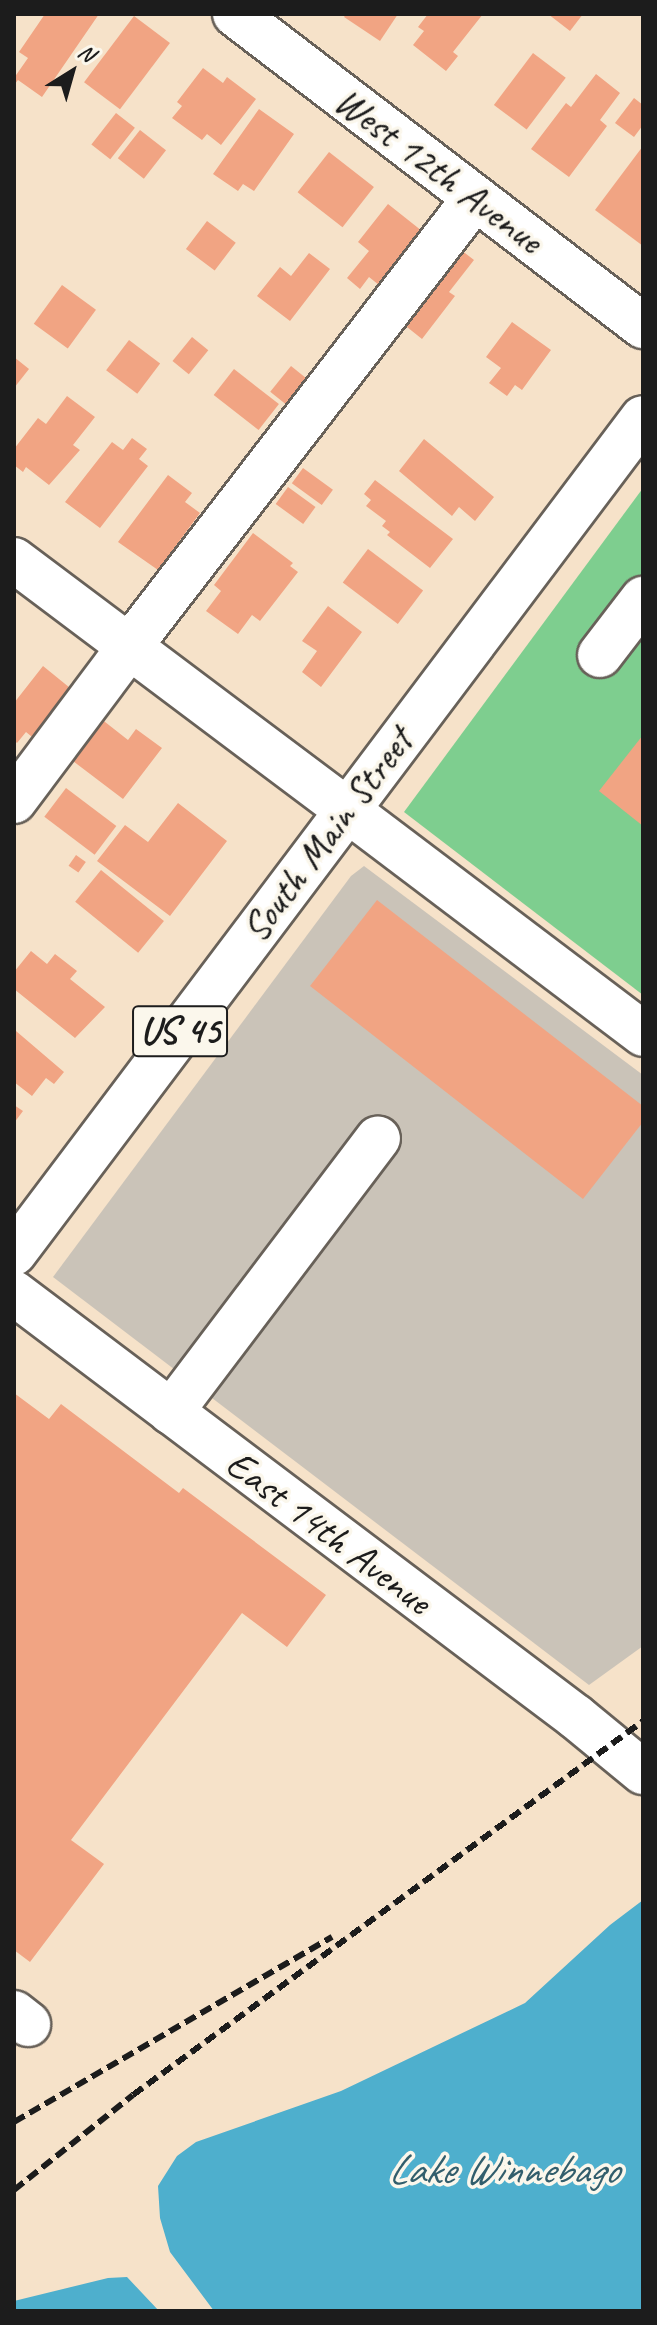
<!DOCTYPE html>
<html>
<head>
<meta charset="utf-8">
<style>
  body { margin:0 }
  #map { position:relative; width:657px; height:2325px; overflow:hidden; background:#f6e2c9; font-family:Caveat,sans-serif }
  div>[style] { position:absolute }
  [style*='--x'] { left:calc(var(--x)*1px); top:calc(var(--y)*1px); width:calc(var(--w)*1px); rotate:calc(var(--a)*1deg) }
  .industrial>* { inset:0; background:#cac3b8 }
  .green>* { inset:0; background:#7ece8f }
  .water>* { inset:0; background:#4eafcd }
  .building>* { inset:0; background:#f1a483; transform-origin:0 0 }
  .roads { filter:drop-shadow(2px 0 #686159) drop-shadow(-2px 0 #686159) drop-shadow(0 2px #686159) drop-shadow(0 -2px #686159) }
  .minor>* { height:44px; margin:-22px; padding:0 22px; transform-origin:22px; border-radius:22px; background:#fff }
  .major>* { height:44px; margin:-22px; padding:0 22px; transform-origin:22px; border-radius:22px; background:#fff }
  .rail>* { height:6px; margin-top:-3px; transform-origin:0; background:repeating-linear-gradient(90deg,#1c1c1c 0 12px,transparent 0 18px) }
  span { translate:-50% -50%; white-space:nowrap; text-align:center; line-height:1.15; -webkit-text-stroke:7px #fbf7ec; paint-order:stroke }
  .shield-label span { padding:2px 6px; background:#fbf7ec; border:2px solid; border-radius:6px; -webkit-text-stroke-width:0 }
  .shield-label { font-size:38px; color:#1c1c1c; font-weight:700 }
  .street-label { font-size:40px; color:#1c1c1c }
  .water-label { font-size:42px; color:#325e6c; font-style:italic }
  .frame { position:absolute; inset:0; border:16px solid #1c1c1c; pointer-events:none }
  .north { position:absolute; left:32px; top:32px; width:80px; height:80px; -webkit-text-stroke:6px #fbf7ec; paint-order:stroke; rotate:37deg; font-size:22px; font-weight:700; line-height:32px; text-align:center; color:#1c1c1c }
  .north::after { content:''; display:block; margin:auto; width:28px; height:36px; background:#1c1c1c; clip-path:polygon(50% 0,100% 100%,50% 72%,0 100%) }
</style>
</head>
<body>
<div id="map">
  <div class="industrial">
    <div style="clip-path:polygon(364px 866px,643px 1075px,643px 1646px,589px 1685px,53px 1277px,351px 876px)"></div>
  </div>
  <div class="green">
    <div style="clip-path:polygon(643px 488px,643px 995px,404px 812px)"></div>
  </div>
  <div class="water">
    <div style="clip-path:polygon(643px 1900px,643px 2311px,214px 2311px,170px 2252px,160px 2218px,158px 2186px,177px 2156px,196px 2142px,341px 2091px,525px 2003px,610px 1925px)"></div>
    <div style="clip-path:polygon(127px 2277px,159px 2311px,14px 2311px,14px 2301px,108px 2278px)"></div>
  </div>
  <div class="building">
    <div style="clip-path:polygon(45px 14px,99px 14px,42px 97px,18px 80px,14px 85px,14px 78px,28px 58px,19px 52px)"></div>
    <div style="clip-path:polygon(346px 14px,398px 14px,380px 41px,344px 17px)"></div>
    <div style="clip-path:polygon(428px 14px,483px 14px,453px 52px,458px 56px,446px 71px,413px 45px,424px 31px,418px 27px)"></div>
    <div style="clip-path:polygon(548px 14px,583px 14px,570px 31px)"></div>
    <div style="left:134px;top:16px;width:45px;height:83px;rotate:37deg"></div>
    <div style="left:533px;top:53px;width:41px;height:65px;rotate:37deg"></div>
    <div style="clip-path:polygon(203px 68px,223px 83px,227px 77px,256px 99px,221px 145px,207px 134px,202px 140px,172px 118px,182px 106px,177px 102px)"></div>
    <div style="clip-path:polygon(596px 74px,620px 93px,600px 120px,607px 126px,569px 177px,531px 149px,566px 103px,571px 107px)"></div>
    <div style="clip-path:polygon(634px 98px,643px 105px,643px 125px,634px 137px,615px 123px)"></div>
    <div style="clip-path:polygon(259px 109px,294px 134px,254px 191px,243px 184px,238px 191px,213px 174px)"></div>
    <div style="left:116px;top:113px;width:24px;height:40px;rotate:38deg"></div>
    <div style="left:140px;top:130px;width:33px;height:36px;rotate:38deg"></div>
    <div style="clip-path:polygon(643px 146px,643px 246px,595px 210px)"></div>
    <div style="left:329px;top:152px;width:57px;height:51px;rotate:38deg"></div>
    <div style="clip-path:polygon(388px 204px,422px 231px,379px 285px,369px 277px,360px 289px,347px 278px,369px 251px,358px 242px)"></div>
    <div style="left:207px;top:221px;width:36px;height:35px;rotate:37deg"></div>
    <div style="clip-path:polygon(452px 243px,474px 260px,449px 292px,455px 296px,422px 339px,397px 319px)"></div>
    <div style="clip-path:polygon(309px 253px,330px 269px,290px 321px,257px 296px,280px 267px,291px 276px)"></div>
    <div style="left:62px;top:285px;width:42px;height:48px;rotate:36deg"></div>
    <div style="clip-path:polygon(512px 322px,551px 350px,522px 390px,515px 385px,507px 396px,489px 383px,501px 368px,486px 357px)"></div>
    <div style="left:192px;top:337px;width:21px;height:31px;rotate:39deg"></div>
    <div style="left:129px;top:340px;width:39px;height:38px;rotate:37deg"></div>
    <div style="clip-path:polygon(14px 357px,29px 369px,14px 388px)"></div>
    <div style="left:291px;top:366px;width:22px;height:33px;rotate:39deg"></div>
    <div style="left:234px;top:369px;width:57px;height:33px;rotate:38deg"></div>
    <div style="clip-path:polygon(67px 396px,95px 417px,73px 445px,80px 450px,49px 485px,26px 467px,23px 472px,14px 465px,14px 449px,38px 418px,46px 424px)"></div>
    <div style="clip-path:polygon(132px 438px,147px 449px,139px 459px,148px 466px,100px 528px,65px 502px,112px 442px,123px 450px)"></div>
    <div style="clip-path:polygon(424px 439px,494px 497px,475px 521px,459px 507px,452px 516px,399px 471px)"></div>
    <div style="left:303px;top:468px;width:37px;height:19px;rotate:36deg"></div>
    <div style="clip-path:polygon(168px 475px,192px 493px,185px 502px,200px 513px,158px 570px,118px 542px)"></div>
    <div style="clip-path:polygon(375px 480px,453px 539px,430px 568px,387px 535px,390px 532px,382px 526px,386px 521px,366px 506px,371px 500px,364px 494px)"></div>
    <div style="left:288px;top:487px;width:34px;height:21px;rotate:36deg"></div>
    <div style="clip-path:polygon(253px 533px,293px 563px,290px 566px,298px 572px,260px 621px,252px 615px,238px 634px,206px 611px,221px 591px,214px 585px)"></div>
    <div style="left:368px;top:549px;width:69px;height:42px;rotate:37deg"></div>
    <div style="clip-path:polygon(328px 606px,362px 632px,321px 687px,302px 672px,317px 651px,302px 641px)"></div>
    <div style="clip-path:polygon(43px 666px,75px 692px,37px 741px,26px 732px,17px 743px,14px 740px,14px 703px)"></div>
    <div style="clip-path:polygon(100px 718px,128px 740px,136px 729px,162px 748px,123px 799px,69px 758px)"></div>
    <div style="clip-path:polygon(643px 735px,643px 826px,599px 791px)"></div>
    <div style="left:66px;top:788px;width:63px;height:36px;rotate:37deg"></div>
    <div style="clip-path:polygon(178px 803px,227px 841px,170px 916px,97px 861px,125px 825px,148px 842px)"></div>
    <div style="left:76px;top:855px;width:12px;height:13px;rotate:35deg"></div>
    <div style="left:101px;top:870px;width:81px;height:41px;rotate:39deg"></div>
    <div style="clip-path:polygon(377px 900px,643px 1106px,643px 1122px,583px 1199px,310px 986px)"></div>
    <div style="clip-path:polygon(31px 951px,47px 964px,55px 954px,77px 971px,70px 979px,105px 1007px,75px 1038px,14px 989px,14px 972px)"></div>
    <div style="clip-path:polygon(16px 1031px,64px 1072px,54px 1084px,46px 1078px,32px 1096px,14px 1082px)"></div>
    <div style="clip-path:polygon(14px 1105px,23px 1111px,14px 1123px)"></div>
    <div style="clip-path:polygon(14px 1393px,49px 1419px,61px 1404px,179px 1493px,183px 1488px,326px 1595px,287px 1647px,242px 1613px,71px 1840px,104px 1864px,30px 1962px,14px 1950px)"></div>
  </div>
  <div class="roads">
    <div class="minor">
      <div style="--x:235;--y:14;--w:514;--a:37.41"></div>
      <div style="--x:600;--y:655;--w:71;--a:-52.5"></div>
      <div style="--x:14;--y:801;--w:192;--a:-53.2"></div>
      <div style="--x:129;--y:647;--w:567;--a:-52.38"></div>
      <div style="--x:346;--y:809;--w:373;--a:37.1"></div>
      <div style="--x:14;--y:1293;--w:704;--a:37.03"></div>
      <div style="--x:576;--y:1717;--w:87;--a:39.4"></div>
      <div style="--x:171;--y:1412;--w:343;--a:-52.9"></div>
      <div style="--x:14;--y:2013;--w:18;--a:38"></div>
    </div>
    <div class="major">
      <div style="--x:14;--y:560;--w:415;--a:36.9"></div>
      <div style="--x:14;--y:1253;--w:1045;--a:-53.01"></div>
    </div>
  </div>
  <div class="rail">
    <div style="--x:14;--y:2122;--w:368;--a:-30.2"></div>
    <div style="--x:14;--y:2190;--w:152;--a:-38.6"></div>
    <div style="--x:133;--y:2095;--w:632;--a:-36.25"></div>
  </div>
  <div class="shield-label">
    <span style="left:180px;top:1031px">US 45</span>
  </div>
  <div class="street-label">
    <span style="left:439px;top:170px;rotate:37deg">West 12th Avenue</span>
    <span style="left:327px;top:835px;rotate:-53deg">South Main Street</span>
    <span style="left:329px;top:1532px;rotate:37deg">East 14th Avenue</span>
  </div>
  <div class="water-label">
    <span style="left:503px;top:2170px">Lake Winnebago</span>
  </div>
  <div class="frame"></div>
  <div class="north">N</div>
</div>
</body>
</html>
